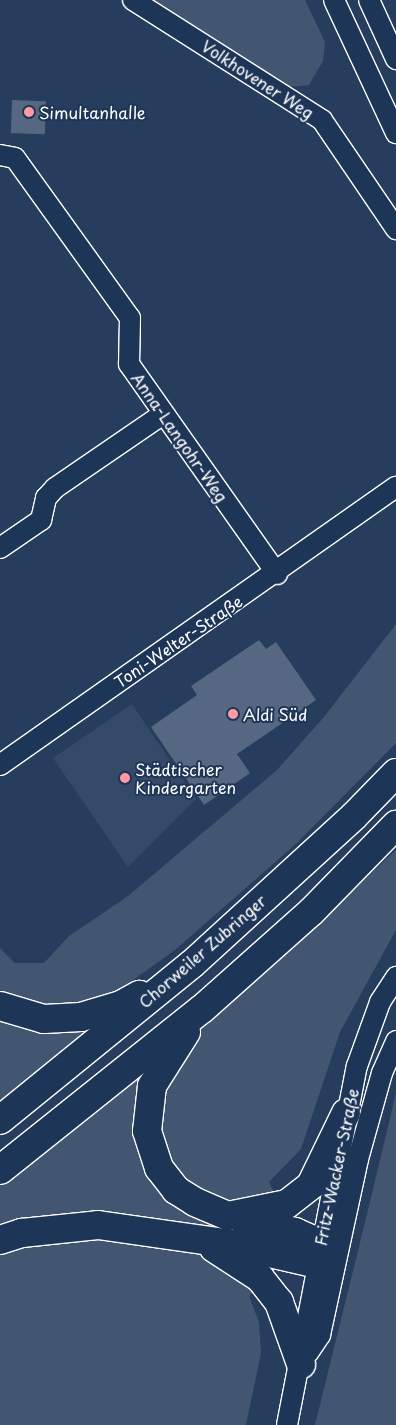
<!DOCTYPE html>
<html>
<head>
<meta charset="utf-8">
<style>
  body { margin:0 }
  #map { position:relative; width:396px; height:1425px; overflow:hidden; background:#263d5e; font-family:"Playpen Sans",sans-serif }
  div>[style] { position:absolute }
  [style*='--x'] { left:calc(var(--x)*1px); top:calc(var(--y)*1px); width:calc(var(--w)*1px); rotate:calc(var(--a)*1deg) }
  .built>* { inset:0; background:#344a68 }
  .green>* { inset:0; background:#425672 }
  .building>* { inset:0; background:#556781; transform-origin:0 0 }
  .roads { filter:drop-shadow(1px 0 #fff) drop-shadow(-1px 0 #fff) drop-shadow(0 1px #fff) drop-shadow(0 -1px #fff) }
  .minor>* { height:20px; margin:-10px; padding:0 10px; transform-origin:10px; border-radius:10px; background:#1d3557 }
  .highway>* { height:28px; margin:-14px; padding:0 14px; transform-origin:14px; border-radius:14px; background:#1d3557 }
  .dots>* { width:14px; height:14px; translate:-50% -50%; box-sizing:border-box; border:2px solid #1d3557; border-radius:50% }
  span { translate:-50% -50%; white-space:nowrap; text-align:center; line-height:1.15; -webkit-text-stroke:4px #1d3557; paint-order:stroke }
  .street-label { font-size:16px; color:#fff }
  .poi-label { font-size:16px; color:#fff }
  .left { translate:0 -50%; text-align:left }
</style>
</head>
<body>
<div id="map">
  <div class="built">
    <div style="clip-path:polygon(132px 704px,196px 799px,128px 867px,53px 758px)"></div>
  </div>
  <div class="green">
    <div style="clip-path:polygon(154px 0,305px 0,325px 42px,323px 61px,309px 85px,288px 87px)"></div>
    <div style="clip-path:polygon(396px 624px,396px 743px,298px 842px,175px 950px,122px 988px,79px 1005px,52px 1008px,11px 998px,0 990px,0 948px,15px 963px,44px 963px,69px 936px,128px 896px,277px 770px,324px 717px)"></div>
    <div style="clip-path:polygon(396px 850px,396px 930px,340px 1032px,301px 1149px,269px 1182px,276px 1197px,216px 1204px,167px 1168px,154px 1103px,197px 1032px)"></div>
    <div style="clip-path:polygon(0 1015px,100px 1022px,0 1112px)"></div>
    <div style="clip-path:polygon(160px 1048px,150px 1169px,281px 1235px,0 1227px,0 1181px)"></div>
    <div style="clip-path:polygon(396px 1093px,396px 1425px,315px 1425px,368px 1210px)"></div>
    <div style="clip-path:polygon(117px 1238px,219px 1258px,260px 1287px,249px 1296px,259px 1322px,261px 1353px,246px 1425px,0 1425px,0 1245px,27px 1239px)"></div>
  </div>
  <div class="building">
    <div style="left:12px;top:100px;width:34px;height:33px;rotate:2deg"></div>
    <div style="clip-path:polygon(259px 640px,266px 649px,276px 642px,316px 700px,237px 754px,250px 773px,204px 805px,151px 727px,197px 695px,191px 686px)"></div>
  </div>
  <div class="roads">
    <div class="minor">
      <div style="--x:133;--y:0;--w:224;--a:32.4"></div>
      <div style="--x:322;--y:120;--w:132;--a:55.8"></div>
      <div style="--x:334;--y:0;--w:147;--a:65"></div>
      <div style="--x:369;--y:0;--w:65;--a:65.4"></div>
      <div style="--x:0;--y:155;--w:15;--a:11"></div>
      <div style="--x:15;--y:158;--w:197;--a:54.3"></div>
      <div style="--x:130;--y:318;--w:46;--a:91.2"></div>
      <div style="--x:129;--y:364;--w:257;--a:54.8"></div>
      <div style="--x:0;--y:548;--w:50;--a:-34.3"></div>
      <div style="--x:41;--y:520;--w:23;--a:-77"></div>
      <div style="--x:46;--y:498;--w:13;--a:-48"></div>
      <div style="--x:55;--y:488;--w:131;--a:-34.4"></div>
      <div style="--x:0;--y:765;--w:484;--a:-35.1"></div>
      <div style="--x:308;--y:1353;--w:22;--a:-56"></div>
      <div style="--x:320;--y:1335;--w:180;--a:-77.8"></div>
      <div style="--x:358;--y:1159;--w:89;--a:-74.4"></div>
      <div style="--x:382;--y:1073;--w:35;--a:-66"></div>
      <div style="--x:287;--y:1425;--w:366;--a:-79"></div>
      <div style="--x:357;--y:1066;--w:68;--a:-70.2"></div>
      <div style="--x:380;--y:1002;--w:30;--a:-57"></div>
    </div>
    <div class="highway">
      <div style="--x:0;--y:1006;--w:46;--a:16.5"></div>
      <div style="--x:44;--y:1019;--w:37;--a:-3"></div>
      <div style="--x:81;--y:1017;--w:42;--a:-16.7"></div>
      <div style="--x:121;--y:1005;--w:21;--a:-29"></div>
      <div style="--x:186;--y:1032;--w:64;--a:122.2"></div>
      <div style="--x:152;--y:1086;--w:45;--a:96.3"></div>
      <div style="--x:147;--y:1131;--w:39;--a:72"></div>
      <div style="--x:159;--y:1168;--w:28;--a:52"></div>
      <div style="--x:176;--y:1190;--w:22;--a:32"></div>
      <div style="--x:195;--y:1202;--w:36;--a:23"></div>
      <div style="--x:228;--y:1216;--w:60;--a:-11.5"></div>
      <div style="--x:287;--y:1204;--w:31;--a:-38"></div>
      <div style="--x:311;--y:1185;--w:80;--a:-64.1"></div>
      <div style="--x:0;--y:1120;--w:247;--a:-39.1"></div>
      <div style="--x:192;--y:964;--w:219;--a:-42.4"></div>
      <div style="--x:354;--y:816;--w:60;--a:-45.7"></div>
      <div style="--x:0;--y:1170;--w:258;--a:-38.6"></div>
      <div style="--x:202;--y:1009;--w:146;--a:-41.7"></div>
      <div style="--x:311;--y:912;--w:122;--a:-45.7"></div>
      <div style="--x:242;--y:1219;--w:55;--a:13.8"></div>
      <div style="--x:295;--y:1232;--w:27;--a:24"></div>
      <div style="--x:0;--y:1240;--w:23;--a:-18"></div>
      <div style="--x:22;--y:1233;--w:76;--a:-6"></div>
      <div style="--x:98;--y:1225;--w:134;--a:8.1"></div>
      <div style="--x:231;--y:1244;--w:88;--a:13.1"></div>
      <div style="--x:214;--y:1248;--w:55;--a:33.1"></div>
      <div style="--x:260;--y:1278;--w:31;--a:52"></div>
      <div style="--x:279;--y:1302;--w:66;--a:70.5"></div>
    </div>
  </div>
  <div class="dots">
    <div style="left:29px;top:112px;background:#ff9aa2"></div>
    <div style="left:233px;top:714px;background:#ff9aa2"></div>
    <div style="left:125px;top:778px;background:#ff9aa2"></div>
  </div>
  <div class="street-label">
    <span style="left:258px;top:79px;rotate:33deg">Volkhovener Weg</span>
    <span style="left:180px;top:437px;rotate:55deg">Anna-Langohr-Weg</span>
    <span style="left:178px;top:641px;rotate:-34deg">Toni-Welter-Straße</span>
    <span style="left:202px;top:951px;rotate:-41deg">Chorweiler Zubringer</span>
    <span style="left:336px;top:1167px;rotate:-78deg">Fritz-Wacker-Straße</span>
  </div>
  <div class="poi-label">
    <span class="left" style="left:39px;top:112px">Simultanhalle</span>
    <span class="left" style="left:243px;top:714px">Aldi Süd</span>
    <span class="left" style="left:135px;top:778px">Städtischer<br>Kindergarten</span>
  </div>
</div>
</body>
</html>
